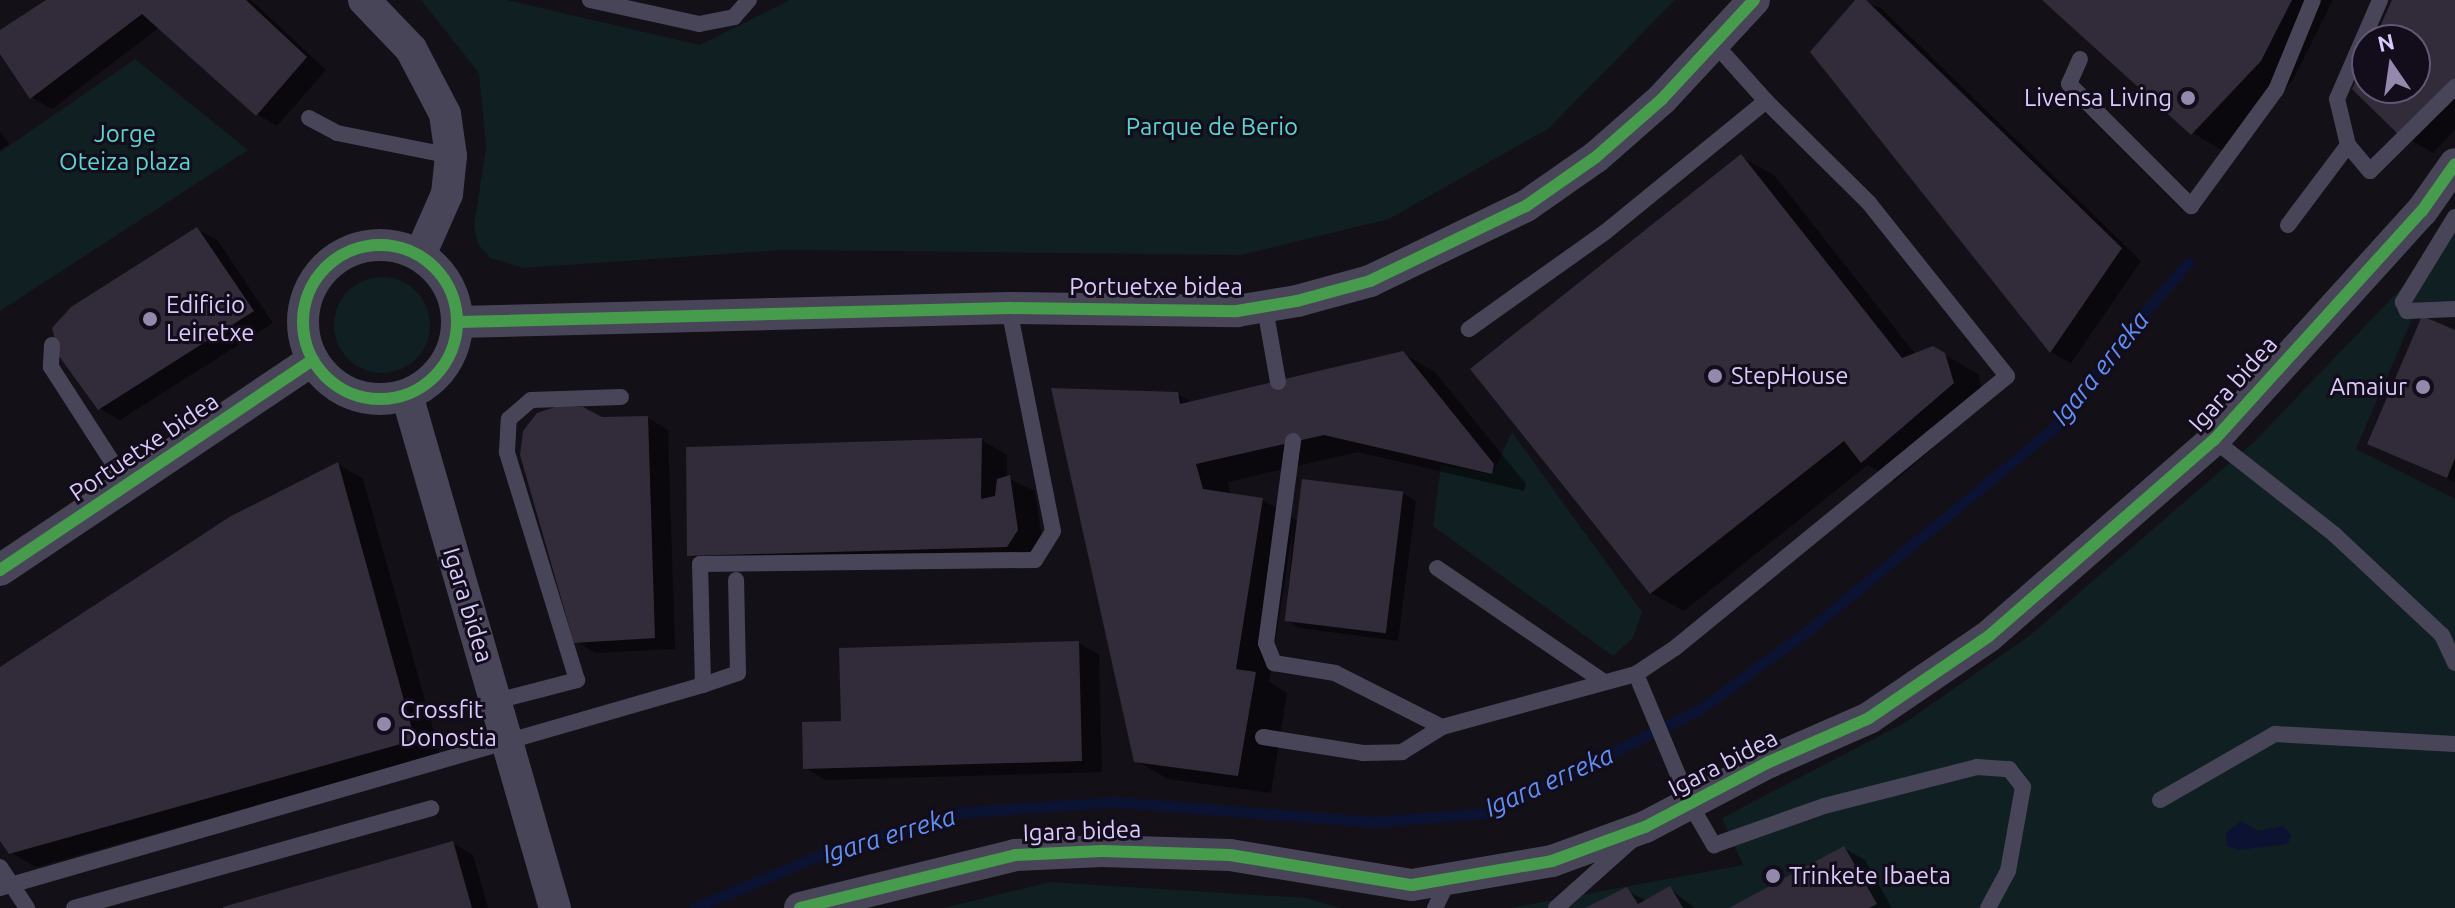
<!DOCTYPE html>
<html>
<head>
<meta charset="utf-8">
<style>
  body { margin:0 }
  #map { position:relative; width:2455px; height:908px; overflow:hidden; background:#131018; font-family:Ubuntu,sans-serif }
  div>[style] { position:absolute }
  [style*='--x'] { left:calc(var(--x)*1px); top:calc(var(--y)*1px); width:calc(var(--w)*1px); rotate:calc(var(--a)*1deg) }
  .green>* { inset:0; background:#101f22 }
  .round { border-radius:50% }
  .water>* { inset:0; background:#0c1232 }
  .shadow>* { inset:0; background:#0007 }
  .stream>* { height:11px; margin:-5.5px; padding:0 5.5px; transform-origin:5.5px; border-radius:5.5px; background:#0c1232 }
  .building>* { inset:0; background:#322c3a; transform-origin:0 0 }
  .service>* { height:16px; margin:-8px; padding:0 8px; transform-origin:8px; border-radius:8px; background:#494558 }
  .minor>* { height:32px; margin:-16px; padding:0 16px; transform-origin:16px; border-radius:16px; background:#494558 }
  .minor>.ring { margin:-16px; padding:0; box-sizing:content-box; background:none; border:32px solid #494558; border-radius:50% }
  .service-bridge>* { height:16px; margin:-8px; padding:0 8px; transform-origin:8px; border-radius:8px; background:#494558 }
  .cycleway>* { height:12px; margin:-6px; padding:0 6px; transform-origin:6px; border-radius:6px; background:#469c4c }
  .cycleway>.ring { margin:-6px; padding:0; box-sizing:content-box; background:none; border:12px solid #469c4c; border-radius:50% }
  .dots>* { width:22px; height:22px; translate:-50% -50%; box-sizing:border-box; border:4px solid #120c1b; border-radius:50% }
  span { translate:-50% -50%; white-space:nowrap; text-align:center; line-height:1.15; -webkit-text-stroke:6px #120c1b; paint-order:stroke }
  .poi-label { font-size:24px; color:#dacafb }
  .right { translate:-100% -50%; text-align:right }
  .left { translate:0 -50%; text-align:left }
  .park-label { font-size:24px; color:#5cd5d0 }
  .street-label { font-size:24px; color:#dacafb }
  .water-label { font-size:26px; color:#5f8ff4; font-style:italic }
  .north { position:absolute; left:2351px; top:24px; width:80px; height:80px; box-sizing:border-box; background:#120c1b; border:2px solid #625875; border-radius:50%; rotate:347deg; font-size:22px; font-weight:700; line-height:32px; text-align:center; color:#dacafb }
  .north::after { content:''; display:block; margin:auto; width:28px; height:36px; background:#9489ac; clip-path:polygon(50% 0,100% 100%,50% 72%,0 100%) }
</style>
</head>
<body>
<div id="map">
  <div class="green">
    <div style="clip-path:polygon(421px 0,507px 0,700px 45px,790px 0,1675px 0,1549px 128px,1389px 219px,1241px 255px,783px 250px,524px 268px,490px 258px,478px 244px,474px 226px,486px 147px,479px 73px)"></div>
    <div style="clip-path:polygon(135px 59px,248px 150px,0 311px,0 152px)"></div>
    <div style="clip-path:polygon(2455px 232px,2455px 311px,2419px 303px,2356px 449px,2455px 499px,2455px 908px,1510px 908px,1743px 865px,1722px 818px,1906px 722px,2029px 636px,2255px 441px)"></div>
    <div class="round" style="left:334px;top:277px;width:96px;height:96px"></div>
    <div style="clip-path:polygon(1512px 432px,1642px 612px,1633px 638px,1613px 656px,1433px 526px,1441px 465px,1492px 474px)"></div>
    <div style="clip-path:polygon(1050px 882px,1306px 898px,1340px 908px,943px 908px)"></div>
  </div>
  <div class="water">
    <div style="clip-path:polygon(2241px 821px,2258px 831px,2283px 826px,2292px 836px,2287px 844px,2238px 850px,2227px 846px,2226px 833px)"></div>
  </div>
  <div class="shadow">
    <div style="clip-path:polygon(49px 0,251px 0,326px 70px,277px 126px,257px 114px,160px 27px,52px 109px,31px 97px,0 50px,0 32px)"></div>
    <div style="clip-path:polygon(1857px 0,1881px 8px,2141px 261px,2071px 363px,2051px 352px,1812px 52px)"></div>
    <div style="clip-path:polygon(2045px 0,2333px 0,2293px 80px,2225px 152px,2193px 133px)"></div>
    <div style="clip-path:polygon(2394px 0,2455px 0,2455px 129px,2433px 153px,2400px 134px,2354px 88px,2367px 60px,2367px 88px,2415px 88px,2415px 40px,2376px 40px)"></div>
    <div style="clip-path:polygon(0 131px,9px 144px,0 150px)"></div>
    <div style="clip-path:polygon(1741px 157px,1774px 175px,1916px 355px,1933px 348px,1978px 374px,1985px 402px,1895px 481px,1868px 465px,1684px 611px,1651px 593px)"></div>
    <div style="clip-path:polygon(197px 229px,218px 241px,273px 323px,120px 420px,99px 408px)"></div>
    <div style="clip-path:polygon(2455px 333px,2455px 482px,2370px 443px)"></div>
    <div style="clip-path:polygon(1402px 353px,1435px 372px,1526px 484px,1524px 491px,1358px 452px,1228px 482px,1231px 495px,1263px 500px,1298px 521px,1402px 493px,1416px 501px,1398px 641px,1300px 628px,1286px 620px,1294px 522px,1269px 682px,1287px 693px,1271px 793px,1168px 779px,1136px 761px,1177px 394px,1193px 403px)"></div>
    <div style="clip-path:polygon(648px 418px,668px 430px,675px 649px,596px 653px,575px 641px,602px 419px)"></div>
    <div style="clip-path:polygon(982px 440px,1007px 455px,1007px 478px,1035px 491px,1043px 546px,1033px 560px,715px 569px,689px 554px)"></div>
    <div style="clip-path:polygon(338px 464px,363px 479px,440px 754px,36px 867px,10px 852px,0 837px,0 670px)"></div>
    <div style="clip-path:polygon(1079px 643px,1099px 655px,1102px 772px,826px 780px,805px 768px,843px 723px)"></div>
    <div style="clip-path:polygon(452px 843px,473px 855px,488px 908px,228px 908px)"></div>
    <div style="clip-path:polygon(1844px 848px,1865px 860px,1892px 908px,1733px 908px)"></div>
    <div style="clip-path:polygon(1670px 889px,1695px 908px,1590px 908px,1626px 890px,1647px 901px)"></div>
  </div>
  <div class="stream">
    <div style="--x:694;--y:908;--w:150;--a:-22.8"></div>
    <div style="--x:832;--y:850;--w:135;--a:-16.3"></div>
    <div style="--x:962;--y:812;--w:153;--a:-3.7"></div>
    <div style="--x:1115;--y:802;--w:258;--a:4.4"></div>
    <div style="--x:1372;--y:822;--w:115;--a:-4.5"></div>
    <div style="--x:1487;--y:813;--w:236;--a:-25.9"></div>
    <div style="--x:1699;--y:710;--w:137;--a:-36.1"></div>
    <div style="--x:1810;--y:629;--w:319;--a:-39.5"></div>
    <div style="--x:2056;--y:426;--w:102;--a:-53.4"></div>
    <div style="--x:2117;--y:344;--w:108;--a:-48.8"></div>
  </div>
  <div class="building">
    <div style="clip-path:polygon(46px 0,246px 0,307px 57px,256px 116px,142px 14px,30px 99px,0 54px,0 30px)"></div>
    <div style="clip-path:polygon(1855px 0,1866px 0,2122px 248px,2050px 353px,1810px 52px)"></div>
    <div style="clip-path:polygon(2042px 0,2292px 0,2261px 61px,2191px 135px)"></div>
    <div style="clip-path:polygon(2392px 0,2455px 0,2455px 79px,2399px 135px,2352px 89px,2367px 55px,2367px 88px,2415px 88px,2415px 40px,2374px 40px)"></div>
    <div style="clip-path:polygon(1741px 154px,1902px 358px,1933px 346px,1945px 353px,1954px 383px,1861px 463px,1844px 441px,1650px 594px,1470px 369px)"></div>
    <div style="clip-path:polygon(197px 227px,254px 311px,98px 410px,59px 356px,52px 328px,71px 307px)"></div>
    <div style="clip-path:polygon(2422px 316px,2455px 330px,2455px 458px,2447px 478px,2367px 444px)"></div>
    <div style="clip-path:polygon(1403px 351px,1494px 464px,1492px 474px,1324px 435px,1196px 464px,1203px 489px,1263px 498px,1236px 669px,1256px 672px,1238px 776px,1134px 762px,1051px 388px,1178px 392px,1180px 404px)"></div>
    <div style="clip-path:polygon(558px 406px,583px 407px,602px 417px,648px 416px,655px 638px,574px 643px,520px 455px,523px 431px,537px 413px)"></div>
    <div style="clip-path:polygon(982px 438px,981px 499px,995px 496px,997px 479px,1010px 475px,1018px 530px,1007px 547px,687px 556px,686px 447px)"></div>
    <div style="clip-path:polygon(338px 462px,415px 740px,9px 854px,0 841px,0 667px,231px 516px)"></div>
    <div style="left:1302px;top:479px;width:102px;height:143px;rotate:7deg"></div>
    <div style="clip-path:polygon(1079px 641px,1082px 761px,803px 769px,802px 722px,841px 721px,839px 648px)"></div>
    <div style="clip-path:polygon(453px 841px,472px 908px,223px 908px,223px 907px)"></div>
    <div style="clip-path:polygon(1844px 846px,1877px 904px,1869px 908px,1729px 908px)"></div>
    <div style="clip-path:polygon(1670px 886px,1683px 908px,1585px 908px,1627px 887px,1638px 904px)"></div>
  </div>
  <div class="service">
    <div style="--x:590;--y:0;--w:112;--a:12.4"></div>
    <div style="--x:699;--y:24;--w:36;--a:-11"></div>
    <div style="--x:734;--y:17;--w:23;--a:-49"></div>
    <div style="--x:1715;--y:44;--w:76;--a:48.2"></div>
    <div style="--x:2080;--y:59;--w:27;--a:114"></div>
    <div style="--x:2069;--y:84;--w:173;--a:45"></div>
    <div style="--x:2191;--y:206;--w:144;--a:-53.8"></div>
    <div style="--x:2276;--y:90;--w:97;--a:-67.7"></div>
    <div style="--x:309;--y:118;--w:32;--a:28"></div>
    <div style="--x:337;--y:133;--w:116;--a:11.4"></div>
    <div style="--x:2348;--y:145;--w:34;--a:50"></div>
    <div style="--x:2370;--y:171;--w:120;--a:-44.7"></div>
    <div style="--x:2455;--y:217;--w:100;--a:121.5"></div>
    <div style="--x:2403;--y:302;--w:10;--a:66"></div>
    <div style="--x:2407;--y:311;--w:48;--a:-2.4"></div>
    <div style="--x:2288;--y:225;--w:100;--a:-53.1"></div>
    <div style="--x:2348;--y:145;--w:47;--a:-103.4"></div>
    <div style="--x:2337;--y:99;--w:108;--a:-66.5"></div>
    <div style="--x:1265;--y:308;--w:75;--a:80"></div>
    <div style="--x:52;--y:345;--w:22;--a:93"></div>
    <div style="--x:51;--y:367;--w:140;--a:57.2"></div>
    <div style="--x:2214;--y:440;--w:154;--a:38.1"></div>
    <div style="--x:2335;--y:535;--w:146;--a:43.1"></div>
    <div style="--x:2442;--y:635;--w:31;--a:65"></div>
    <div style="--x:1293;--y:441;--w:204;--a:97.6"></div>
    <div style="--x:1266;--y:643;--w:22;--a:68"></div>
    <div style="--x:1274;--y:663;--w:62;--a:9.3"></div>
    <div style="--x:1335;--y:673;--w:120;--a:26.8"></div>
    <div style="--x:1442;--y:727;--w:201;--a:-15.3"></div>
    <div style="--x:1636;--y:674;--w:47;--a:-33.7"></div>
    <div style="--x:1675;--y:648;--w:429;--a:-39.3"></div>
    <div style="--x:2007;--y:376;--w:221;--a:-128.6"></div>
    <div style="--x:1869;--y:203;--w:145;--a:-135.3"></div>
    <div style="--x:1766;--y:101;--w:209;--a:140.8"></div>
    <div style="--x:1604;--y:233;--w:166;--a:144.6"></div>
    <div style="--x:1437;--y:568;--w:202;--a:34.3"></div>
    <div style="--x:1636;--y:674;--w:141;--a:67.4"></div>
    <div style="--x:1690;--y:804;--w:48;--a:59.7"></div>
    <div style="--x:1714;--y:845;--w:117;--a:-19.5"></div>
    <div style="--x:1824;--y:806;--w:158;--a:-14.3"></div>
    <div style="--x:1977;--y:767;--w:32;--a:4"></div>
    <div style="--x:2009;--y:769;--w:23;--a:52"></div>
    <div style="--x:2023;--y:787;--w:85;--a:100.1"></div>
    <div style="--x:2008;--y:871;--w:42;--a:118.4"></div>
    <div style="--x:703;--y:685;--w:37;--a:-19"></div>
    <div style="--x:738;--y:673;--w:93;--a:-91.2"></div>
    <div style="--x:496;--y:701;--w:84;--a:-14.5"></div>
    <div style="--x:577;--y:680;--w:239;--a:-107.1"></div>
    <div style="--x:507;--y:452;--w:33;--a:-87"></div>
    <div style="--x:509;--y:419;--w:29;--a:-41"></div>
    <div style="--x:531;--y:400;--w:90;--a:-1.9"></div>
    <div style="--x:1263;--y:737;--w:101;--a:9.1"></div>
    <div style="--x:1363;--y:753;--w:39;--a:-1"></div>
    <div style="--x:1402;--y:752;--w:47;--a:-32"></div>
    <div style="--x:2160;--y:800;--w:133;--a:-29.9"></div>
    <div style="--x:2275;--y:734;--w:180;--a:3.2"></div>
    <div style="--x:0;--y:888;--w:732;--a:-16.11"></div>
    <div style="--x:703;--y:685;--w:121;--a:-91.4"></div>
    <div style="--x:700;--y:564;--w:335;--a:-0.7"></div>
    <div style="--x:1035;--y:560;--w:34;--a:-58"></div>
    <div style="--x:1053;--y:531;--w:227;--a:-101.2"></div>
    <div style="--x:74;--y:908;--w:371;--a:-15.6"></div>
    <div style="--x:1435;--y:908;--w:30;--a:-64"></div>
    <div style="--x:1556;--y:908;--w:102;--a:-41.8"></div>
  </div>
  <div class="minor">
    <div style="--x:364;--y:0;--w:68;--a:46.2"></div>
    <div style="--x:411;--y:49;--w:73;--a:62.4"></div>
    <div style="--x:445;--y:114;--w:42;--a:81.9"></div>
    <div style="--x:451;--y:156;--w:38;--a:96"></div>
    <div style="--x:447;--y:194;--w:67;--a:113.9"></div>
    <div class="ring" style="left:303px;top:245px;width:122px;height:122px"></div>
    <div style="--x:458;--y:322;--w:551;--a:-1.46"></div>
    <div style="--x:1009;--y:308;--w:228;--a:0.8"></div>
    <div style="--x:1237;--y:311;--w:61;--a:-9.5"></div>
    <div style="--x:1297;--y:301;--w:76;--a:-15.3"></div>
    <div style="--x:1370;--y:281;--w:173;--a:-25.7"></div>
    <div style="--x:1526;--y:206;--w:85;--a:-35"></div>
    <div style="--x:1596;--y:157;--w:88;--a:-41.3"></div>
    <div style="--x:1662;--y:99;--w:135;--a:-47.1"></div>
    <div style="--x:407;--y:395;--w:534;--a:73.91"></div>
    <div style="--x:0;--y:570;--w:377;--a:-33.9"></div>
    <div style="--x:800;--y:908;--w:221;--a:-13.8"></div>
    <div style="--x:1015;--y:855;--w:87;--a:-2.6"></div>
    <div style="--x:1102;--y:851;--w:128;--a:1.8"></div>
    <div style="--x:1230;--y:855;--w:184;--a:9.4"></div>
    <div style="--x:1412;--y:885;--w:142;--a:-9.7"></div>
    <div style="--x:1552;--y:861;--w:99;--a:-20.1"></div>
    <div style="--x:1645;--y:827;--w:140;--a:-27.7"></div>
    <div style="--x:1769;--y:762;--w:109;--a:-23.7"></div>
    <div style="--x:1869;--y:718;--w:145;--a:-34.3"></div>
    <div style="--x:1989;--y:636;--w:298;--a:-41.1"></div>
    <div style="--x:2214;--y:440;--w:309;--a:-47.8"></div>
    <div style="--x:2422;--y:211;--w:57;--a:-54.9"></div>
  </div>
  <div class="service-bridge">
    <div style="--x:0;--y:867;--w:49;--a:56.6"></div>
  </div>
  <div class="cycleway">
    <div class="ring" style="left:303px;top:245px;width:142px;height:142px"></div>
    <div style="--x:458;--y:322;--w:551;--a:-1.46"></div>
    <div style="--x:1009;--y:308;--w:228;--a:0.8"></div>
    <div style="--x:1237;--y:311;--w:61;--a:-9.5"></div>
    <div style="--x:1297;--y:301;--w:76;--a:-15.3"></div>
    <div style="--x:1370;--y:281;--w:173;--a:-25.7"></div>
    <div style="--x:1526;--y:206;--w:85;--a:-35"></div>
    <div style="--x:1596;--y:157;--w:88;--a:-41.3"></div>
    <div style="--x:1662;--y:99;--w:135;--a:-47.1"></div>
    <div style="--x:0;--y:570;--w:377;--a:-33.9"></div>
    <div style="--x:800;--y:908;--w:221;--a:-13.8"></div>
    <div style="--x:1015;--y:855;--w:87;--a:-2.6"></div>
    <div style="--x:1102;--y:851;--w:128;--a:1.8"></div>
    <div style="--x:1230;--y:855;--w:184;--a:9.4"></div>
    <div style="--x:1412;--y:885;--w:142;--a:-9.7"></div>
    <div style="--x:1552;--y:861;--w:99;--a:-20.1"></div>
    <div style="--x:1645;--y:827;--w:140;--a:-27.7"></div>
    <div style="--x:1769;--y:762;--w:109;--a:-23.7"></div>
    <div style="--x:1869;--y:718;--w:145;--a:-34.3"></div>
    <div style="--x:1989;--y:636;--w:298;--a:-41.1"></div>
    <div style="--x:2214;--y:440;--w:309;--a:-47.8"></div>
    <div style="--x:2422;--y:211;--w:57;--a:-54.9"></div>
  </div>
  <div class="dots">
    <div style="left:2188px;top:98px;background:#9489ac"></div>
    <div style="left:150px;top:319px;background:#9489ac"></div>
    <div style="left:1715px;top:376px;background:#9489ac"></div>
    <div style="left:2423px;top:387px;background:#9489ac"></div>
    <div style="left:384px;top:724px;background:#9489ac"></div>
    <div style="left:1773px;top:876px;background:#9489ac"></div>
  </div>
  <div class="poi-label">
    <span class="right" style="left:2172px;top:98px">Livensa Living</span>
    <span class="left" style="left:166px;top:319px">Edificio<br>Leiretxe</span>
    <span class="left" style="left:1731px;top:376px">StepHouse</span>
    <span class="right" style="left:2407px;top:387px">Amaiur</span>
    <span class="left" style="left:400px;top:724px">Crossfit<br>Donostia</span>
    <span class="left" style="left:1789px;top:876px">Trinkete Ibaeta</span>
  </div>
  <div class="park-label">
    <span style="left:1212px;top:127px">Parque de Berio</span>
    <span style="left:125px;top:148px">Jorge<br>Oteiza plaza</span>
  </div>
  <div class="street-label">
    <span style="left:1156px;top:287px">Portuetxe bidea</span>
    <span style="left:2233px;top:384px;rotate:-48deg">Igara bidea</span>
    <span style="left:144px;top:447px;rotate:-34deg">Portuetxe bidea</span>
    <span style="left:468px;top:605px;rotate:73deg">Igara bidea</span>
    <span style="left:1723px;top:763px;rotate:-27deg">Igara bidea</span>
    <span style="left:1082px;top:831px;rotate:-2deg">Igara bidea</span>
  </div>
  <div class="water-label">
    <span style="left:2100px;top:368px;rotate:-51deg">Igara erreka</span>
    <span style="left:1549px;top:781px;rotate:-24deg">Igara erreka</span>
    <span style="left:889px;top:835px;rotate:-17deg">Igara erreka</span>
  </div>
  <div class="north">N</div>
</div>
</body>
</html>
